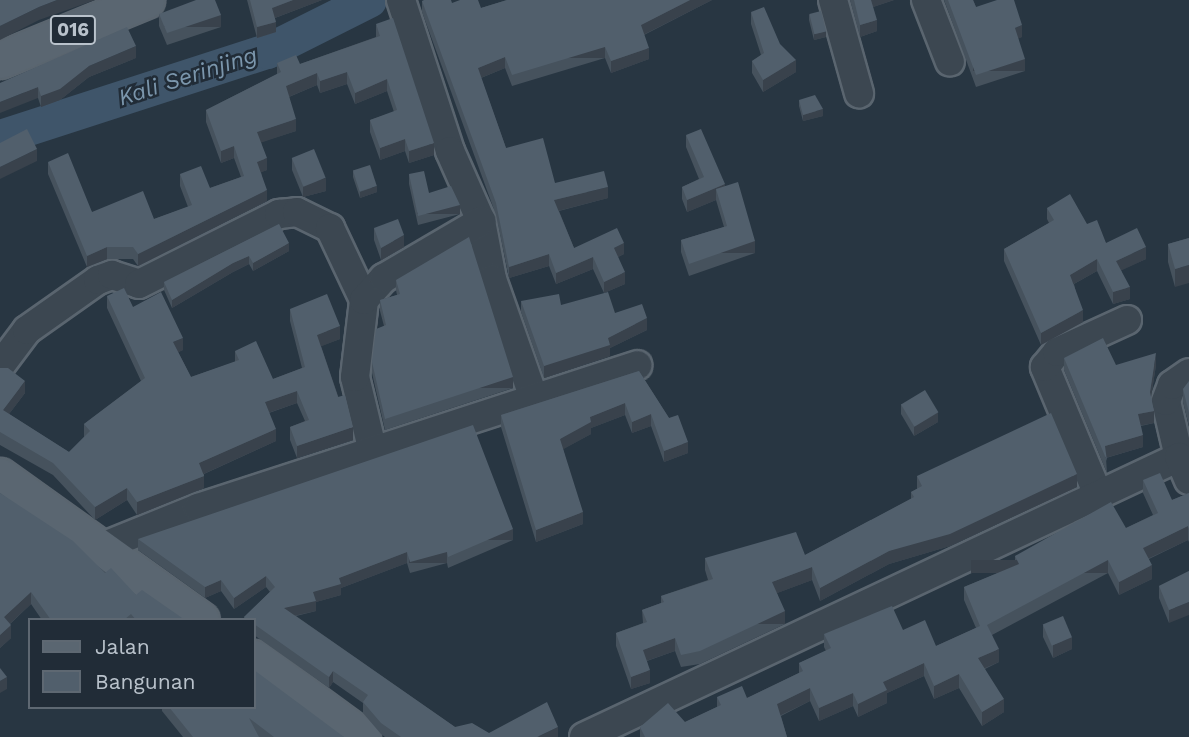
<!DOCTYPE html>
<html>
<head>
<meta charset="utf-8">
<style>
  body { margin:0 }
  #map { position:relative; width:1189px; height:737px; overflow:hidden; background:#283642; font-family:"Work Sans",sans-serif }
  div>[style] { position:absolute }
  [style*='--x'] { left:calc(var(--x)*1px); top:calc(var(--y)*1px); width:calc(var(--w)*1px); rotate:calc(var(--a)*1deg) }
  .river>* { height:35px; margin:-17.5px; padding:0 17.5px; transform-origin:17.5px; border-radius:17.5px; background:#3f556a }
  .roads { filter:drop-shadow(2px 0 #5a656f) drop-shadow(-2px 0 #5a656f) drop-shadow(0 2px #5a656f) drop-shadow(0 -2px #5a656f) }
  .minor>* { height:28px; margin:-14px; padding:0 14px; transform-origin:14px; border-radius:14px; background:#3c4751 }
  .major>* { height:35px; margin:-17.5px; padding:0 17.5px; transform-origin:17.5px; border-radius:17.5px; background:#5a6671 }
  .wall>* { inset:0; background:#46525d }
  .shaded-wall>* { inset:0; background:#39424c; transform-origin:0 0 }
  .building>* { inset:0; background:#515f6c; transform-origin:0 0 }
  span { translate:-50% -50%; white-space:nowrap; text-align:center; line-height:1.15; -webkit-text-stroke:5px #212c37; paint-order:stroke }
  .shield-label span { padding:2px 5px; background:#212c37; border:2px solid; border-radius:5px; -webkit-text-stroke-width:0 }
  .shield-label { font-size:19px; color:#b9c2cb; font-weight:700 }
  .water-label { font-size:23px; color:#7b96ac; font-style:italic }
  .legend { position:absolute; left:28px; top:618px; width:228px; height:91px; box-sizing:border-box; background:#212c37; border:2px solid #5e6872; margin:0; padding:9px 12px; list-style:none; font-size:21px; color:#b9c2cb }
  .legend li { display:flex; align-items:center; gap:14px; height:35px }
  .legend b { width:35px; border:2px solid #5e6872 }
</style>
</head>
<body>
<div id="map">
  <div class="river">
    <div style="--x:0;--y:137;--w:281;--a:-17.9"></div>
    <div style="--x:267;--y:51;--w:114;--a:-26.6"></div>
  </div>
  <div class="roads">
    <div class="minor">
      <div style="--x:401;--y:0;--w:159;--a:72"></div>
      <div style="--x:450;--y:151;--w:77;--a:66.1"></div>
      <div style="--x:481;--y:221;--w:59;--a:79.3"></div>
      <div style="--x:492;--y:279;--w:126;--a:70.6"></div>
      <div style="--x:833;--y:0;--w:97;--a:74.4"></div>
      <div style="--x:926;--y:0;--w:66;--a:68.8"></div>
      <div style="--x:0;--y:366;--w:45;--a:-53.1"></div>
      <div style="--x:27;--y:330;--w:87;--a:-35.2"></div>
      <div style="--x:98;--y:280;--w:15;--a:-20"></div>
      <div style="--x:112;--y:275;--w:28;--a:18"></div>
      <div style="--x:139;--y:284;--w:157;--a:-26.6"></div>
      <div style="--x:279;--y:214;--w:18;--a:-6"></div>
      <div style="--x:297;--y:212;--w:37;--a:26"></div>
      <div style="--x:330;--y:228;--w:80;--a:64.7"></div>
      <div style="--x:373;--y:452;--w:77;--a:-103.5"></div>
      <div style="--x:355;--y:377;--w:78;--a:-83.3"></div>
      <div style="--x:364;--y:300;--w:30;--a:-48"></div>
      <div style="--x:384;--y:278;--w:113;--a:-30.4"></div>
      <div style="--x:1179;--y:457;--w:57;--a:-103.1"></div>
      <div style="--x:1166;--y:401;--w:17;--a:-69"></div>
      <div style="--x:1172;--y:385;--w:21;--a:-35"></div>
      <div style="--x:1099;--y:497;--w:141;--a:-112.6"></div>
      <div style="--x:1045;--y:367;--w:19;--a:-51"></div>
      <div style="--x:1057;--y:352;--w:77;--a:-24.6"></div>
      <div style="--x:102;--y:547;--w:104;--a:-22.1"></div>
      <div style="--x:198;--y:508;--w:462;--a:-18"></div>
      <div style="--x:584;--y:737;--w:658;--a:-25.2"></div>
      <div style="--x:1179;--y:457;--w:25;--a:67"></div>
    </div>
    <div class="major">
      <div style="--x:0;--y:60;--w:158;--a:-22.3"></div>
      <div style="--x:0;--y:476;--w:247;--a:35.6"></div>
      <div style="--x:254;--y:658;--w:134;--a:36.2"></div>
    </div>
  </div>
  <div class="wall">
    <div style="clip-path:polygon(247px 0,322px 0,275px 18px,276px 32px,257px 38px)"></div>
    <div style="clip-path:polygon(507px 0,712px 0,644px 35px,649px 59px,611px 73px,605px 58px,512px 86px,505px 68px,481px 78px,506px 148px,555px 183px,608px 198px,559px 211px,574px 248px,624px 254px,618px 257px,625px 284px,604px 293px,593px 269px,556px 284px,549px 266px,509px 278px,496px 215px,422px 12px,422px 1px,452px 3px,481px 8px)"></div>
    <div style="clip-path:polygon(850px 0,894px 0,873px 7px,877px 31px,860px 37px)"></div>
    <div style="clip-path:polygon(944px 0,973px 0,976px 7px,1022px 37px,1018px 38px,1025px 71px,976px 87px)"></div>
    <div style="clip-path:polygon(751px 12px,796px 72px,763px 92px,752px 73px,752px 61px,761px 55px,751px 24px)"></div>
    <div style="clip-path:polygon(159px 14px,221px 27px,167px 45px,159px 26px)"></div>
    <div style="clip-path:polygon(809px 14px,826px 37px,814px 40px,809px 20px)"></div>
    <div style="clip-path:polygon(376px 24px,434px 155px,409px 163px,405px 151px,380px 160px,370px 132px,370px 120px,394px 112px,387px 91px,355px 104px,347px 84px,320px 93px,317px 85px,289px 97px,296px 131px,261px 142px,267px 170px,261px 172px,267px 201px,138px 266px,133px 259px,107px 259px,87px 267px,48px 174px,48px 162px,92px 212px,154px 219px,188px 207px,180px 186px,180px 174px,210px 188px,241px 177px,234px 158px,221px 163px,206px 122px,206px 110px,277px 74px,277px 63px,300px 64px,376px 37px)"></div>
    <div style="clip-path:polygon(136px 58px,89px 77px,60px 100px,41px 107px,38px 98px,0 83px)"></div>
    <div style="clip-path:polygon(799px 100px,823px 116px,803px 121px,799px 106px)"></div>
    <div style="clip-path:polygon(686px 135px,725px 186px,755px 253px,689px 276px,681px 252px,681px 240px,724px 227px,716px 200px,687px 212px,682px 199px,682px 187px,699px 179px,686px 147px)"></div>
    <div style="clip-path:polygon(292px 158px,326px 191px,303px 197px,292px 170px)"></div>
    <div style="clip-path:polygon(353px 171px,377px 192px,360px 198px,353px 177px)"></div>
    <div style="clip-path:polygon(409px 174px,429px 193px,460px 214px,418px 225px,409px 184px)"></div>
    <div style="clip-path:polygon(1047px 208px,1087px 224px,1106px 243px,1146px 259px,1121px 270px,1130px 299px,1113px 304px,1097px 271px,1074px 284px,1083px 322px,1041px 345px,1004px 261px,1004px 249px,1049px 223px,1047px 219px)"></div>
    <div style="clip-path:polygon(279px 224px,289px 251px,253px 271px,249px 264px,233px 272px,172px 308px,164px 290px,164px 282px)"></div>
    <div style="clip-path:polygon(374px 228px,404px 247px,381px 260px,374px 240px)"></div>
    <div style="clip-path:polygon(1189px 238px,1175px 287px,1168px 262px,1168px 244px)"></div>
    <div style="clip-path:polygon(396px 280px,513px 388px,385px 430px,372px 373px,372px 362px,384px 326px,380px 311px,380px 300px,397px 295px,396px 290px)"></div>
    <div style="clip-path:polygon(107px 296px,133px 307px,183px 350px,178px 352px,191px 377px,235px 362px,235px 351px,273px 379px,302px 368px,290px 321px,290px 309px,340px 339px,321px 346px,353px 440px,297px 458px,290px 440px,290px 427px,305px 421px,297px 403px,269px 413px,276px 441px,204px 474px,204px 488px,137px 515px,127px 500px,95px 520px,53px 475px,0 445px,0 368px,25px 393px,9px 414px,69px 452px,84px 437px,84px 424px,141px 381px,107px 308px)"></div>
    <div style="clip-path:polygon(521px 301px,615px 313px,647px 330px,610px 348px,610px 356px,544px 378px,521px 312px)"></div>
    <div style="clip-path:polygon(1064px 358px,1116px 365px,1156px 365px,1151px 397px,1154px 423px,1141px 426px,1143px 447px,1106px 458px,1107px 473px,1064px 370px)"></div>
    <div style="clip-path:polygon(639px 371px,669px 418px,688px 453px,664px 462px,651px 426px,632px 433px,625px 415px,591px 428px,591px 434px,563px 449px,583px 524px,536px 542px,501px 427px,501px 415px)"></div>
    <div style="clip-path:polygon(1189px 381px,1189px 426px,1183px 402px,1183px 389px)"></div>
    <div style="clip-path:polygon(901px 404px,938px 422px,914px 436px,901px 414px)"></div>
    <div style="clip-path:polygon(917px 476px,1077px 487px,950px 546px,889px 564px,820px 601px,812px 580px,777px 593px,785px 624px,700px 664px,681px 667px,675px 651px,647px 661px,650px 683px,631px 689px,616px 646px,616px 633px,643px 623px,642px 610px,661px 603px,661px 596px,708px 580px,705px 570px,705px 558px,805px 555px,911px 499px,911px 492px,917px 489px)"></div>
    <div style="clip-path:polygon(1143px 480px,1172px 500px,1189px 493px,1189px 542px,1188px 540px,1149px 559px,1152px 579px,1119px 595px,1108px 573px,992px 635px,999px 662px,985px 669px,1004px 712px,982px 726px,959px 688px,934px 699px,924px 676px,887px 693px,887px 703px,858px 717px,853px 706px,819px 721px,810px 701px,781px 716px,787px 737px,640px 737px,640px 727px,685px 722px,717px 707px,717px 697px,747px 698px,799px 673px,799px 663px,826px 651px,824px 647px,824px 634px,903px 630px,936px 646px,976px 628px,964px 600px,964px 587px,1015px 566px,1015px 556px,1126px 528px,1153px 515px,1143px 493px)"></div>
    <div style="clip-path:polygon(0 493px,136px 595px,185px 620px,42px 620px,31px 604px,10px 624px,11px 638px,0 648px)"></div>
    <div style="clip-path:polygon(138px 539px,513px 540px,448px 568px,447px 563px,410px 573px,407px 563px,341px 588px,341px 595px,316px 602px,316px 611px,296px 616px,455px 727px,489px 733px,558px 737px,385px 737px,381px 734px,363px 713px,363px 703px,333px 682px,329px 688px,254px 635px,254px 620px,244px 620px,244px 617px,270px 592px,266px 587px,234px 609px,221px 591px,205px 598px,138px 550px)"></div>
    <div style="clip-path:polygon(1189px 571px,1169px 623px,1159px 598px,1159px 586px)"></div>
    <div style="clip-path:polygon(1043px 625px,1072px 649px,1053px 658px,1043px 637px)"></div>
    <div style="clip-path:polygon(162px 707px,254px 707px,344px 737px,183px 737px,162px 711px)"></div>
  </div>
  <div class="shaded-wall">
    <div style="clip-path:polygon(57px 0,95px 0,39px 20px,0 40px,0 26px,39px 7px)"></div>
    <div style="clip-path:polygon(293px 0,322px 0,272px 19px,272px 8px)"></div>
    <div style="clip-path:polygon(690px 0,712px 0,641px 36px,641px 25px)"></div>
    <div style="clip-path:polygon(870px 0,894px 0,870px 8px)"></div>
    <div style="left:221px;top:15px;width:12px;height:57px;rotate:90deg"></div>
    <div style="clip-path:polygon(877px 20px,877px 31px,860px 37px,860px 25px)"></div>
    <div style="clip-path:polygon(276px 22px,276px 32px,257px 38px,257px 27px)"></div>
    <div style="clip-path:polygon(1022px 25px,1022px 37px,1015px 40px,1015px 28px)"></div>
    <div style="clip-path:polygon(826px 31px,826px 37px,814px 40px,814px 34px)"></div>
    <div style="clip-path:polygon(136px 46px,136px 58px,89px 77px,60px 100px,41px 107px,41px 96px,89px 66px)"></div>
    <div style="left:605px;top:47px;width:11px;height:97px;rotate:90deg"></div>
    <div style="clip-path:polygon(649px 48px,649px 59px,611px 73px,611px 61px)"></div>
    <div style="clip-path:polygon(505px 57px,505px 68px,478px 79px,478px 68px)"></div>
    <div style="left:1025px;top:59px;width:12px;height:52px;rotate:90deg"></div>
    <div style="clip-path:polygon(796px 60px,796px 72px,763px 92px,763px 80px)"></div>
    <div style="clip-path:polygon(347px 72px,347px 84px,320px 93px,320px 81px)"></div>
    <div style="clip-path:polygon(317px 73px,317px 85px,286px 98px,286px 86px)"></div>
    <div style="clip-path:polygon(387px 79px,387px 91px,355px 104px,355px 93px)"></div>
    <div style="clip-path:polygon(38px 87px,38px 98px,0 113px,0 102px)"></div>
    <div style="clip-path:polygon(823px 109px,823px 116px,803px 121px,803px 115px)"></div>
    <div style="clip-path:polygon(296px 119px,296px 131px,257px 144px,257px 132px)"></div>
    <div style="clip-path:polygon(405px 139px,405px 151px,380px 160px,380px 148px)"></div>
    <div style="clip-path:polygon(434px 143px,434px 155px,409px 163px,409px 151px)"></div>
    <div style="clip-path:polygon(234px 146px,234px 158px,221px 163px,221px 151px)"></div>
    <div style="clip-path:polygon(37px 149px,37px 161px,0 179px,0 167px)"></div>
    <div style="clip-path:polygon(267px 158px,267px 170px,257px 174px,257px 162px)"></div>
    <div style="clip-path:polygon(326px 178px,326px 191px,303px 197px,303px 185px)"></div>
    <div style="clip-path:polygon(725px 184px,725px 196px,716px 189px,716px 200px,687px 212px,687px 200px)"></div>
    <div style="clip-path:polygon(377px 186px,377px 192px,360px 198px,360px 192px)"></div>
    <div style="clip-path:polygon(608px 187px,608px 198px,554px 212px,554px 200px)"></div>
    <div style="clip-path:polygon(267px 190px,267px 201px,138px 266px,138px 254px)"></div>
    <div style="left:460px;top:205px;width:9px;height:43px;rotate:90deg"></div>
    <div style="clip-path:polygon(404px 235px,404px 247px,381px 260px,381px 248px)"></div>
    <div style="left:755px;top:241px;width:12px;height:70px;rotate:90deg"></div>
    <div style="clip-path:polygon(289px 243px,289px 251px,253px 271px,253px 263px)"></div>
    <div style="clip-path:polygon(624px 243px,624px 254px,614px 259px,614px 248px)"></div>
    <div style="clip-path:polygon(107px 247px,107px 259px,87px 267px,87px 256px)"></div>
    <div style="clip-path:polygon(1146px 247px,1146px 259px,1116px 273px,1116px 261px)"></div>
    <div style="clip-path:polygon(549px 254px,549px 266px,509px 278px,509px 267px)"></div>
    <div style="clip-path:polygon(249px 256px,249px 264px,233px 272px,172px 308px,172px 300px,233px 263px)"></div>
    <div style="clip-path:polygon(593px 257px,593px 269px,556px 284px,556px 273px)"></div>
    <div style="clip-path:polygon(1097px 259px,1097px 271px,1070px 286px,1070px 275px)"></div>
    <div style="clip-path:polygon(1189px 265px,1189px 283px,1175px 287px,1175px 269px)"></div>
    <div style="clip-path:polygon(625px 272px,625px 284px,604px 293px,604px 282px)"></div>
    <div style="clip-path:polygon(1130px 287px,1130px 299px,1113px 304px,1113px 292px)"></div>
    <div style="clip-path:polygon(1083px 310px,1083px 322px,1041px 345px,1041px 333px)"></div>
    <div style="clip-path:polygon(647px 318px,647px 330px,610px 348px,610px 356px,544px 378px,544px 366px,608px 338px)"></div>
    <div style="clip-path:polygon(340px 326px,340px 339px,317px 348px,317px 335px)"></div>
    <div style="clip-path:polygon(183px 338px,183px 350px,173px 355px,173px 342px)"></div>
    <div style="clip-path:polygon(1156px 353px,1156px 365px,1150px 404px,1150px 392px)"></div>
    <div style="left:513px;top:377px;width:11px;height:135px;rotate:90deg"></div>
    <div style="clip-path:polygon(25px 381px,25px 393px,3px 422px,3px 410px)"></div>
    <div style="clip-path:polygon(297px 391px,297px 403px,265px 414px,265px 402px)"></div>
    <div style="clip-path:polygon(625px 403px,625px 415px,591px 428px,591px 434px,560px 451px,560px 439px,590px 417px)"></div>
    <div style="clip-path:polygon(1154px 411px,1154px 423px,1138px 426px,1138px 414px)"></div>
    <div style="clip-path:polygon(938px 412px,938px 422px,914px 436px,914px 426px)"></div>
    <div style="clip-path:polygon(651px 414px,651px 426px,632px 433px,632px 422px)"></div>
    <div style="clip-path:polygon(353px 427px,353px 440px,297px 458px,297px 446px)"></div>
    <div style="clip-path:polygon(276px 429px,276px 441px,199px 476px,199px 463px)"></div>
    <div style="clip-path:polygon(1143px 435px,1143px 447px,1105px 458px,1105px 446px)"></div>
    <div style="clip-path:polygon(688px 442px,688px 453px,664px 462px,664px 451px)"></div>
    <div style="clip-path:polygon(1077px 474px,1077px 487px,950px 546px,889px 564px,820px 601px,820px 588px,889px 551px)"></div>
    <div style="clip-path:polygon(204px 476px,204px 488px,137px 515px,137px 502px)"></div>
    <div style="clip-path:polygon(127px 488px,127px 500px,95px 520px,95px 507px)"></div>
    <div style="clip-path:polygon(583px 512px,583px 524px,536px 542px,536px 530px)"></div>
    <div style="clip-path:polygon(1188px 526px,1188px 540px,1143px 561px,1143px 548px)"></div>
    <div style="left:513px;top:529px;width:11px;height:71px;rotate:90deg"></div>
    <div style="clip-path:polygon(407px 552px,407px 563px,341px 588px,341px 595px,316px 602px,316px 611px,284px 618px,284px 608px,313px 592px,339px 578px)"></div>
    <div style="left:447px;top:552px;width:11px;height:38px;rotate:90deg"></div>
    <div style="left:1108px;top:560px;width:13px;height:137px;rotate:90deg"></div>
    <div style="clip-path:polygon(1152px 565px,1152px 579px,1119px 595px,1119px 582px)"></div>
    <div style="clip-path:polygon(812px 567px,812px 580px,772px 595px,772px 582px)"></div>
    <div style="clip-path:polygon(266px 576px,266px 587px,234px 609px,234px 598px)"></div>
    <div style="clip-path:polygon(221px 580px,221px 591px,205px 598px,205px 587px)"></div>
    <div style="clip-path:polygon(31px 592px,31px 604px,4px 629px,4px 617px)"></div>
    <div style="clip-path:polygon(1189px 602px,1189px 615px,1169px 623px,1169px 610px)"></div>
    <div style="left:785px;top:611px;width:13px;height:94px;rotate:90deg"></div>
    <div style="clip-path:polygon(11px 625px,11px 638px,0 648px,0 635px)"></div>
    <div style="clip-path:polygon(1072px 637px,1072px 649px,1053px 658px,1053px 645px)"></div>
    <div style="clip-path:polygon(675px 638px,675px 651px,643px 662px,643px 650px)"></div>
    <div style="clip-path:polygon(999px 649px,999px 662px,978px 671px,978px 658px)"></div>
    <div style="clip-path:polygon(924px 663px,924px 676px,887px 693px,887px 703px,858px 717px,858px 704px,883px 682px)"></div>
    <div style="clip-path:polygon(650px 670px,650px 683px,631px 689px,631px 677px)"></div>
    <div style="clip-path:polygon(333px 671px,333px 682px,329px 688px,329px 677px)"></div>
    <div style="clip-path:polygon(959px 674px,959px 688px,934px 699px,934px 686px)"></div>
    <div style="clip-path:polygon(7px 677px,7px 689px,0 693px,0 681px)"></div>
    <div style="clip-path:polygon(810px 688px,810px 701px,777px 717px,777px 704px)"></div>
    <div style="clip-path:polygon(853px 693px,853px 706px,819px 721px,819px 708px)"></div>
    <div style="clip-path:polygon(1004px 699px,1004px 712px,982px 726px,982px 712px)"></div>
    <div style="clip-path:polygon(558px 727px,558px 737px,537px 737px)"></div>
  </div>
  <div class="building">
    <div style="clip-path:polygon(0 0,57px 0,39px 7px,0 26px)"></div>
    <div style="clip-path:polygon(196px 0,215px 0,221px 15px,167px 33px,159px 14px)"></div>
    <div style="clip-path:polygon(250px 0,293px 0,272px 8px,276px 22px,257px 27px)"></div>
    <div style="clip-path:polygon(424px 0,451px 0,452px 3px,460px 0,478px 0,481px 8px,507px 0,690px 0,641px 25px,649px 48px,611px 61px,605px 47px,512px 75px,505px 57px,478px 68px,506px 148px,543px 138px,555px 183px,604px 171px,608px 187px,554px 200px,574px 248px,617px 228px,624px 243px,614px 248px,625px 272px,604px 282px,593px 257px,556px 273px,549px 254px,509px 267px,496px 203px,422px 1px)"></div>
    <div style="clip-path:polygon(854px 0,871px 0,877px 20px,860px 25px)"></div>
    <div style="clip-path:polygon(948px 0,973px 0,976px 7px,997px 0,1014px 0,1022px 25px,1015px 28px,1025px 59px,976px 75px)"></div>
    <div style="clip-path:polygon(764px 7px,780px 44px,796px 60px,763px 80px,752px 61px,764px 53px,751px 12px)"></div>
    <div style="left:821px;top:11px;width:21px;height:12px;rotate:76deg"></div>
    <div style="clip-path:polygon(393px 18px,434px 143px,409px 151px,405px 139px,380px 148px,370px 120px,397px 110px,387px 79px,355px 93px,347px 72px,320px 81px,317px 73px,286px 86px,296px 119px,257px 132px,267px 158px,257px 162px,267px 190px,138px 254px,133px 247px,107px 247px,87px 256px,48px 162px,68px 153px,92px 212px,143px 191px,154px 219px,192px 205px,180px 174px,201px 166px,210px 188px,244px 176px,234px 146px,221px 151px,206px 110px,281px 72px,277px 63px,296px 55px,300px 64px,380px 36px,376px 24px)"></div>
    <div style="clip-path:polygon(127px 27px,136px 46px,89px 66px,60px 89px,41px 96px,38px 87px,0 102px,0 83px)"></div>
    <div style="clip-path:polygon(815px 95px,823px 109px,803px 115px,799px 100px)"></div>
    <div style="clip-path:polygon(27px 129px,37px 149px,0 167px,0 143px)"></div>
    <div style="clip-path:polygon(701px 129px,725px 184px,687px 200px,682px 187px,704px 177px,686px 135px)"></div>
    <div style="left:314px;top:149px;width:31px;height:24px;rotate:68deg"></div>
    <div style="left:370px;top:165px;width:22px;height:18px;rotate:72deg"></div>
    <div style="clip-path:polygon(424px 171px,429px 193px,451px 186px,460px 205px,418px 216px,409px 174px)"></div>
    <div style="clip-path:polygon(738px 182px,755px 241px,689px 264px,681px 240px,727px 226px,716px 189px)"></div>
    <div style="clip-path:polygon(1070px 194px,1087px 224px,1097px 220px,1106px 243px,1137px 228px,1146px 247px,1116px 261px,1130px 287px,1113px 292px,1097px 259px,1070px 275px,1083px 310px,1041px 333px,1004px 249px,1054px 220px,1047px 208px)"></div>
    <div style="clip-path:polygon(398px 219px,404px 235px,381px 248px,374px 228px)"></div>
    <div style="clip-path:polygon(279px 224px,289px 243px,253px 263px,249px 256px,233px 263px,172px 300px,164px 282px)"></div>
    <div style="clip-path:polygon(469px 237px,513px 377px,385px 419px,372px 362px,376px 329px,386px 325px,380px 300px,400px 294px,396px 280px)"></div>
    <div style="clip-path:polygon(1189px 238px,1189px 265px,1175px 269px,1168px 244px)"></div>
    <div style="clip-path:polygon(124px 288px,133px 307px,161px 292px,183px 338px,173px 342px,191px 377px,239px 360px,235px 351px,256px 341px,273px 379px,305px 367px,290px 309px,327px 294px,340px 326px,317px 335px,338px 397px,345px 395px,353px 427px,297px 446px,290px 427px,309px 420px,297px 391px,265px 402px,276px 429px,199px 463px,204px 476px,137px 502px,127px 488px,95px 507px,53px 463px,0 432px,0 368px,8px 368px,25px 381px,3px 410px,69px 452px,90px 431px,84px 424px,145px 378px,107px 296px)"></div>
    <div style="clip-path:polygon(608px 292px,615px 313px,642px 304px,647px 318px,608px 338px,610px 345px,544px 366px,521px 301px,559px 294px,561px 305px)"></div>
    <div style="clip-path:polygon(1103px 338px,1116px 365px,1156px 353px,1150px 392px,1154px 411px,1138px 414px,1143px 435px,1105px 446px,1107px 461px,1064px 358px)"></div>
    <div style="clip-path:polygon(639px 371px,669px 418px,678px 415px,688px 442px,664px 451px,651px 414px,632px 422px,625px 403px,590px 417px,591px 422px,560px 439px,583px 512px,536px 530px,501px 415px)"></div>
    <div style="clip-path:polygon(1189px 381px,1189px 413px,1183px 389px)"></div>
    <div style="left:925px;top:390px;width:26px;height:28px;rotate:59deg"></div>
    <div style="clip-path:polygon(1051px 413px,1077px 474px,950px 534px,889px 551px,820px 588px,812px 567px,772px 582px,785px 611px,700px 651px,681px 655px,675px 638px,643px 650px,650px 670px,631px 677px,616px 633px,647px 622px,642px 610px,664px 602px,661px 596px,713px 579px,705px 558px,796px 532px,805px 555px,914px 497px,911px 492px,922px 486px,917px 476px)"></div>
    <div style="clip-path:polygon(473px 425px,513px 529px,448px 557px,447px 552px,410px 562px,407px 552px,339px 578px,341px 584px,313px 592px,316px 601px,284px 608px,455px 727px,472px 723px,489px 733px,547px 702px,558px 727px,537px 737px,401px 737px,381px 723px,363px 702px,368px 695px,333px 671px,329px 677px,254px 624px,254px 620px,248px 620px,244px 617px,275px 587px,266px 576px,234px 598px,221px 580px,205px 587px,138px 539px)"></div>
    <div style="clip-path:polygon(1160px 473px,1172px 500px,1189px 493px,1189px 529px,1188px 526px,1143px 548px,1152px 565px,1119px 582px,1108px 560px,987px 625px,999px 649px,978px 658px,1004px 699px,982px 712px,959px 674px,934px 686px,924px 663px,883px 682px,887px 690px,858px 704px,853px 693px,819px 708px,810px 688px,777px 704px,787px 737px,645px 737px,640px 727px,668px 703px,685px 722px,721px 705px,717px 697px,742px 686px,747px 698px,803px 671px,799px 663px,831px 648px,824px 634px,892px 606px,903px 630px,925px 620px,936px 646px,980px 626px,964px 587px,1019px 564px,1015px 556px,1111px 502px,1126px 528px,1158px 513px,1143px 480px)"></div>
    <div style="clip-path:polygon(0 493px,73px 541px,105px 573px,111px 568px,136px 595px,142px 590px,185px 620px,136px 620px,131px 614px,124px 620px,51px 620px,31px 592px,4px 617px,11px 625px,0 635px)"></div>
    <div style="clip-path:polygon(1189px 571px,1189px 602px,1169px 610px,1159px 586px)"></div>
    <div style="left:1063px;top:616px;width:23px;height:22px;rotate:67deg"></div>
    <div style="clip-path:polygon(0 668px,7px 677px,0 681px)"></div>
    <div style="clip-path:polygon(254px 670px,344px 737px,274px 737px,249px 718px,259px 737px,193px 737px,169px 707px,254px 707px)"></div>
  </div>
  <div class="shield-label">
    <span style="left:73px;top:30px">016</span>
  </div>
  <div class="water-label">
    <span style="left:188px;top:77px;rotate:-18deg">Kali Serinjing</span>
  </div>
  <ul class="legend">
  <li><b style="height:9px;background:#5a6671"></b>Jalan</li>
  <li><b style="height:19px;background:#515f6c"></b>Bangunan</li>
  </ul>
</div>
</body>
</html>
